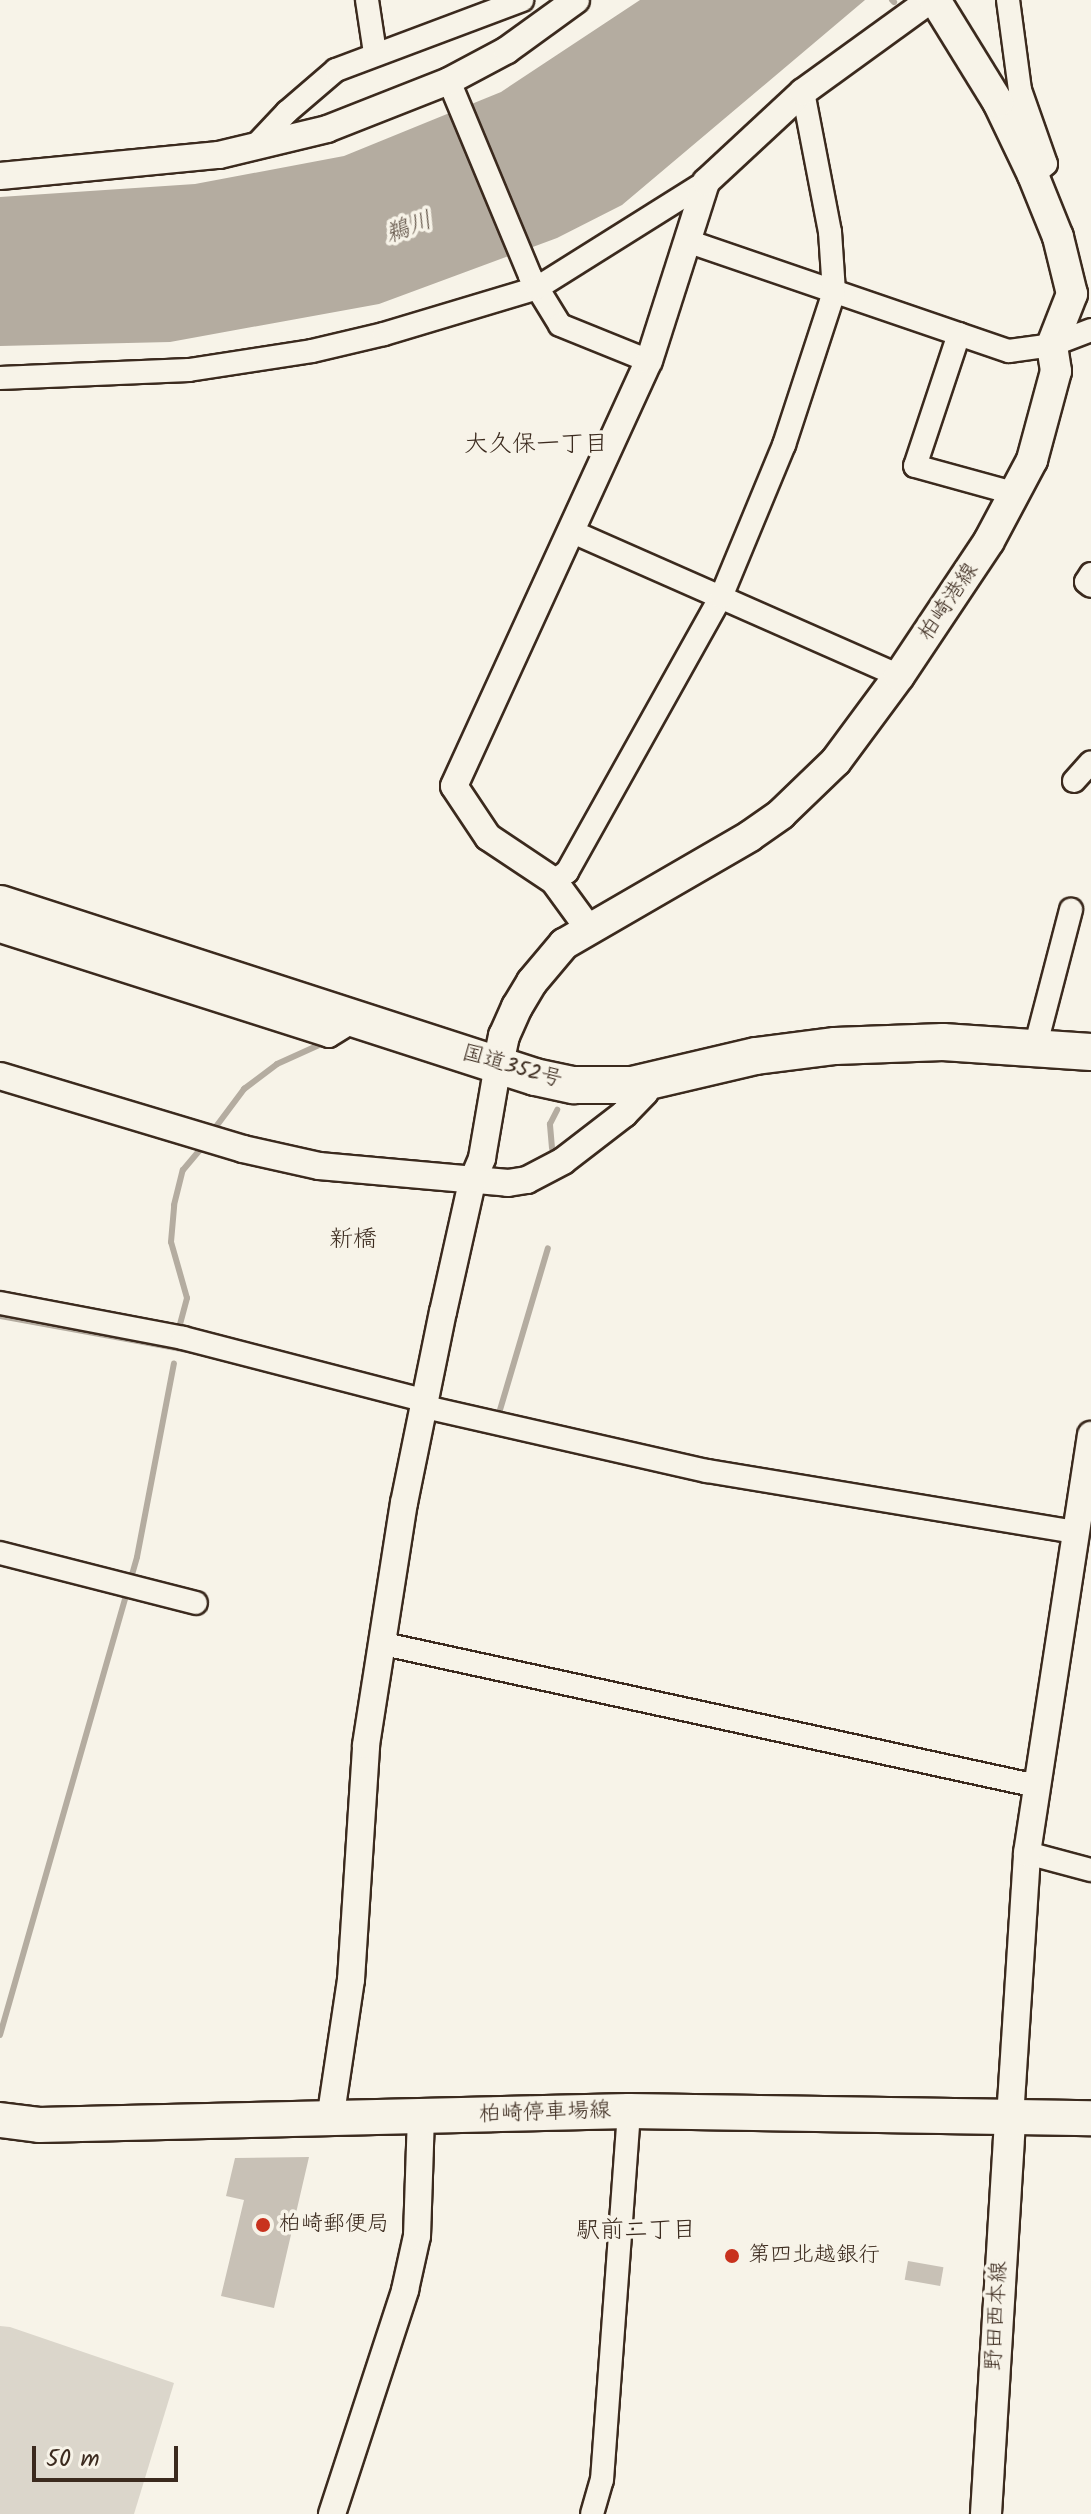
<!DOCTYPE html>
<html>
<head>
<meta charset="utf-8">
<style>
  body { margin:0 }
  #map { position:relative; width:1091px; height:2514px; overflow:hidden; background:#f7f3e8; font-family:Kalam,"Klee One",sans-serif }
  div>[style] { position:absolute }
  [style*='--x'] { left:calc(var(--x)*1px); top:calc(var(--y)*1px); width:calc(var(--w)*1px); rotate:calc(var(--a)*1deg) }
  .green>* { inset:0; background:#dbd6cb }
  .water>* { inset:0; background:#b4aca0 }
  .stream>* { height:6px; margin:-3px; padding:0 3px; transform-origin:3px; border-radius:3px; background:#b4aca0 }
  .building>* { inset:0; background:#c8c1b6; transform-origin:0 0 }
  .roads { filter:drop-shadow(2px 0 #3b2a1e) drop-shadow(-2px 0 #3b2a1e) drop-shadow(0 2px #3b2a1e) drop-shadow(0 -2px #3b2a1e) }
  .minor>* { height:22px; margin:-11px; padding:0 11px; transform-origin:11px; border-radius:11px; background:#f7f3e8 }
  .tertiary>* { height:26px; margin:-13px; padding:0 13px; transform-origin:13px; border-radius:13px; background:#f7f3e8 }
  .secondary>* { height:30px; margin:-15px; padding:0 15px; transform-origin:15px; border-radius:15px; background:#f7f3e8 }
  .primary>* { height:34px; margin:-17px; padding:0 17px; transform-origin:17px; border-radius:17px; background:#f7f3e8 }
  .trunk>* { height:36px; margin:-18px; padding:0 18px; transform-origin:18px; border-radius:18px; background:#f7f3e8 }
  .dots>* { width:22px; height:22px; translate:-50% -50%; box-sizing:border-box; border:4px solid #f7f3e8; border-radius:50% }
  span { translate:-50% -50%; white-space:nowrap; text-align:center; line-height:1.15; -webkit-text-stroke:7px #f7f3e8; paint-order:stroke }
  .street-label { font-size:22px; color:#3b2a1e }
  .poi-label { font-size:22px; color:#3b2a1e }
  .left { translate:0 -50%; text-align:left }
  .water-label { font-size:24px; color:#5f5145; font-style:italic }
  .neighbourhood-label { font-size:24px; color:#3b2a1e }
  .scale { position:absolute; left:32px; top:2446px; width:146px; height:36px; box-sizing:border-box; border:4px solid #3b2a1e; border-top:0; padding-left:10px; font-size:24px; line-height:28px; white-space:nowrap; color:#3b2a1e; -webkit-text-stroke:6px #f7f3e8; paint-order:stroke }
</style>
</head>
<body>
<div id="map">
  <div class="green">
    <div style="clip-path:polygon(0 2326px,10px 2327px,174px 2383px,134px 2514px,0 2514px)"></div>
  </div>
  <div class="water">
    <div style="clip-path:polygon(640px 0,865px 0,622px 205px,557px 238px,379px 304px,170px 342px,0 346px,0 197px,195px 184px,344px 156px,501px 92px)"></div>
  </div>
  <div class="stream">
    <div style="--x:892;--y:0;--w:3;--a:45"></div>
    <div style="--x:212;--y:1132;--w:54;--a:-53.3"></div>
    <div style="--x:244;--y:1089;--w:41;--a:-37.1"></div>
    <div style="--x:277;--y:1064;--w:48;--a:-24.4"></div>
    <div style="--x:552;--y:1148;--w:24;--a:-95"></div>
    <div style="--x:550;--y:1124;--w:16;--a:-63"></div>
    <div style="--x:0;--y:1316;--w:196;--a:10.3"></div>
    <div style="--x:179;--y:1328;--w:31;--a:-75"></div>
    <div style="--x:187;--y:1298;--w:58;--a:-105.9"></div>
    <div style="--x:171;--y:1242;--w:37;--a:-85"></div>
    <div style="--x:174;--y:1205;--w:36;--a:-76"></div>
    <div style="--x:183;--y:1170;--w:33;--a:-50"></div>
    <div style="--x:497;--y:1420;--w:179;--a:-73.5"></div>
    <div style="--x:0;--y:2035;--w:497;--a:-74"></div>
    <div style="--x:137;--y:1557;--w:197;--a:-79.2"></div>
  </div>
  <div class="building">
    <div style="clip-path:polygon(309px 2157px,274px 2308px,221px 2296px,244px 2200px,226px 2196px,235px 2158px)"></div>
    <div style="left:908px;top:2261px;width:36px;height:19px;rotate:10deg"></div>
  </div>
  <div class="roads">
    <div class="minor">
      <div style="--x:367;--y:0;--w:54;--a:81.4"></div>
      <div style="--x:1008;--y:0;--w:91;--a:82.4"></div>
      <div style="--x:1020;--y:90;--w:78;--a:70.6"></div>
      <div style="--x:1046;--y:164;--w:17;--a:140"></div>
      <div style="--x:449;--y:81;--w:211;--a:67.4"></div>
      <div style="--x:530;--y:276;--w:57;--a:58.5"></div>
      <div style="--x:560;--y:325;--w:96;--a:22"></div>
      <div style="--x:255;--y:146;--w:47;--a:-46.7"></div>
      <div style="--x:287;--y:112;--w:65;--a:-40.6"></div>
      <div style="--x:336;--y:70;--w:199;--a:-20.6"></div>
      <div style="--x:687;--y:241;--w:340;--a:18.9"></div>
      <div style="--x:1009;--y:351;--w:43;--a:-7.9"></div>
      <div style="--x:1052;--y:345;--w:42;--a:-21"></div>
      <div style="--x:959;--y:334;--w:139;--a:108.4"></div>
      <div style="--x:915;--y:466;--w:106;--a:15.4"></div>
      <div style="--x:0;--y:378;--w:189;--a:-2.4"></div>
      <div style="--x:189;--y:370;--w:124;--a:-8.8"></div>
      <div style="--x:312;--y:351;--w:74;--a:-13.3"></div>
      <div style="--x:384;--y:334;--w:160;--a:-16.7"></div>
      <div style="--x:537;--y:288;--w:199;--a:-32.1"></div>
      <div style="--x:573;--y:532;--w:356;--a:23.8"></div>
      <div style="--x:1091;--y:574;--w:9;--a:122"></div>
      <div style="--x:1086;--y:582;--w:6;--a:39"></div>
      <div style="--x:1074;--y:781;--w:25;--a:-48"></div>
      <div style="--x:554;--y:881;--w:16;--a:-35"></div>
      <div style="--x:567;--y:872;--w:315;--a:-60.8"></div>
      <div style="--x:721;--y:597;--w:165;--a:-67.5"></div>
      <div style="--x:784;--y:445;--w:161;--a:-71.9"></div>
      <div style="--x:834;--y:292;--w:60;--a:-93.8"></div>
      <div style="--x:830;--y:232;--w:143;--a:-100.9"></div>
      <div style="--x:0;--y:931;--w:345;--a:17.7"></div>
      <div style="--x:329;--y:1036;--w:31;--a:-32"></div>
      <div style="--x:1035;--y:1048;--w:143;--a:-75.4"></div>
      <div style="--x:0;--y:1303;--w:186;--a:10.8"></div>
      <div style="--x:183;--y:1338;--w:251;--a:14.5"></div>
      <div style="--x:425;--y:1407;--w:289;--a:12.8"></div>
      <div style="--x:707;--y:1471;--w:372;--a:9.4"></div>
      <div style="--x:0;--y:1553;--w:202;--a:14.3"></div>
      <div style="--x:384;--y:1644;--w:668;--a:12.27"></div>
      <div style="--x:1027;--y:1853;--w:66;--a:14.9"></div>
      <div style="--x:592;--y:2514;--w:35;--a:-74"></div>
      <div style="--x:602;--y:2480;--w:370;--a:-85.8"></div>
    </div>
    <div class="tertiary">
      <div style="--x:0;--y:176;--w:220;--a:-5.5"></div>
      <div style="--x:219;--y:155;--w:111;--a:-13.5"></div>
      <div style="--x:327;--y:129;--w:131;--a:-21.5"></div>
      <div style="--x:449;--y:81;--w:66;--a:-28.1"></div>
      <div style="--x:507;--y:50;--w:85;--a:-35.9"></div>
      <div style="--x:589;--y:929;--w:59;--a:-126.1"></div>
      <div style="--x:554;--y:881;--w:79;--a:-146.3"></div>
      <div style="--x:488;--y:837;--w:61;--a:-123.7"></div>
      <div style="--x:454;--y:786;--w:468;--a:-65.4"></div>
      <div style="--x:649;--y:361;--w:188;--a:-72.3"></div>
      <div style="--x:706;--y:182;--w:132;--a:-42.9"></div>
      <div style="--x:803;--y:92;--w:157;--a:-35.9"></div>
      <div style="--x:0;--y:1076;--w:254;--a:16.7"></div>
      <div style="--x:243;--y:1149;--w:78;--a:12.6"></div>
      <div style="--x:319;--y:1166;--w:190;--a:5.1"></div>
      <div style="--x:508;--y:1183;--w:19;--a:-9"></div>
      <div style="--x:527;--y:1180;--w:41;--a:-27.8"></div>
      <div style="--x:563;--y:1161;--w:77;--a:-37.6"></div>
      <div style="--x:624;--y:1114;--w:30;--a:-46"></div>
      <div style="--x:645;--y:1092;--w:10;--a:-73"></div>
      <div style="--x:1010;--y:2118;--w:266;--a:-86.3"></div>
      <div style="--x:1027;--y:1853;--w:423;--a:-81.3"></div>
      <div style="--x:330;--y:2120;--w:142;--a:-81.5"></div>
      <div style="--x:351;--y:1980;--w:235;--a:-86.3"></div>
      <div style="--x:366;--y:1745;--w:245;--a:-81.1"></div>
      <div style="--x:404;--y:1503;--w:195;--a:-78.5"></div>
      <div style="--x:443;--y:1312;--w:133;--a:-77.4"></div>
      <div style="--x:472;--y:1182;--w:26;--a:-67"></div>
      <div style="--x:482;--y:1158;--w:95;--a:-80.3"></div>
      <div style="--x:332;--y:2514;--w:236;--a:-71.9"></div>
      <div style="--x:405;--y:2290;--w:55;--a:-77.5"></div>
      <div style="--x:417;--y:2236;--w:119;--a:-88.1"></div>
    </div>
    <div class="secondary">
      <div style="--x:498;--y:1064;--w:29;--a:-78"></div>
      <div style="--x:504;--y:1036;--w:32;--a:-66"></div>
      <div style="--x:517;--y:1007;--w:29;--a:-59"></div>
      <div style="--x:532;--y:982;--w:50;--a:-49.9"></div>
      <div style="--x:564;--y:944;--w:215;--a:-30.1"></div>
      <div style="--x:750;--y:836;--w:38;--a:-35"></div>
      <div style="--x:781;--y:814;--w:76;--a:-43.9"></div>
      <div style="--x:836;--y:761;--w:106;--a:-53.5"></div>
      <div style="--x:899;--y:676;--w:162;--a:-56.3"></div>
      <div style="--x:989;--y:541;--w:92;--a:-62"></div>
      <div style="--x:1032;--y:460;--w:92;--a:-74.9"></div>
      <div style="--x:1056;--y:371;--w:26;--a:-99"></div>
      <div style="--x:1052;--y:345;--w:55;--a:-68.6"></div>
      <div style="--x:1072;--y:294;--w:59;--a:-103.8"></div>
      <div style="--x:1058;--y:237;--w:67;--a:-112"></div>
      <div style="--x:1033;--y:175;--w:81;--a:-115.6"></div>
      <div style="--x:998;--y:102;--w:120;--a:-121.7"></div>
      <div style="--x:986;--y:2514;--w:397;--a:-86.5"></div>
    </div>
    <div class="primary">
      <div style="--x:0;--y:2120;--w:39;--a:7"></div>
      <div style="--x:39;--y:2125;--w:590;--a:-1.36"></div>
      <div style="--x:629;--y:2111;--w:462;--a:0.9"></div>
    </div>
    <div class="trunk">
      <div style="--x:0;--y:904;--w:562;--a:17.92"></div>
      <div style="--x:535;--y:1077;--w:40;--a:12"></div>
      <div style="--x:574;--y:1085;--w:58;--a:0"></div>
      <div style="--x:632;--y:1085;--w:127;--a:-13.2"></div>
      <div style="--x:756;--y:1056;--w:80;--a:-7.2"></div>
      <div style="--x:835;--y:1046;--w:108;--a:-2.1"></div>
      <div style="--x:943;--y:1042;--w:148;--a:3.9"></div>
    </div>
  </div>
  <div class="dots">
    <div style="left:263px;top:2225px;background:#c8321e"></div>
    <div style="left:732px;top:2256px;background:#c8321e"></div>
  </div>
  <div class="street-label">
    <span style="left:949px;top:602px;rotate:-56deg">柏崎港線</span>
    <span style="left:512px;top:1067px;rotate:16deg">国道352号</span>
    <span style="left:545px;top:2113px;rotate:-2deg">柏崎停車場線</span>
    <span style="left:997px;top:2316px;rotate:-87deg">野田西本線</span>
  </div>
  <div class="poi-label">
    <span class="left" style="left:279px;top:2225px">柏崎郵便局</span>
    <span class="left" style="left:748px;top:2256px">第四北越銀行</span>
  </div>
  <div class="water-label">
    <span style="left:409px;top:228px;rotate:-20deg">鵜川</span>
  </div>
  <div class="neighbourhood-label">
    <span style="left:536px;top:445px">大久保一丁目</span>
    <span style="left:353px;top:1240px">新橋</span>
    <span style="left:636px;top:2231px">駅前二丁目</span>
  </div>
  <div class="scale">50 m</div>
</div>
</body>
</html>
